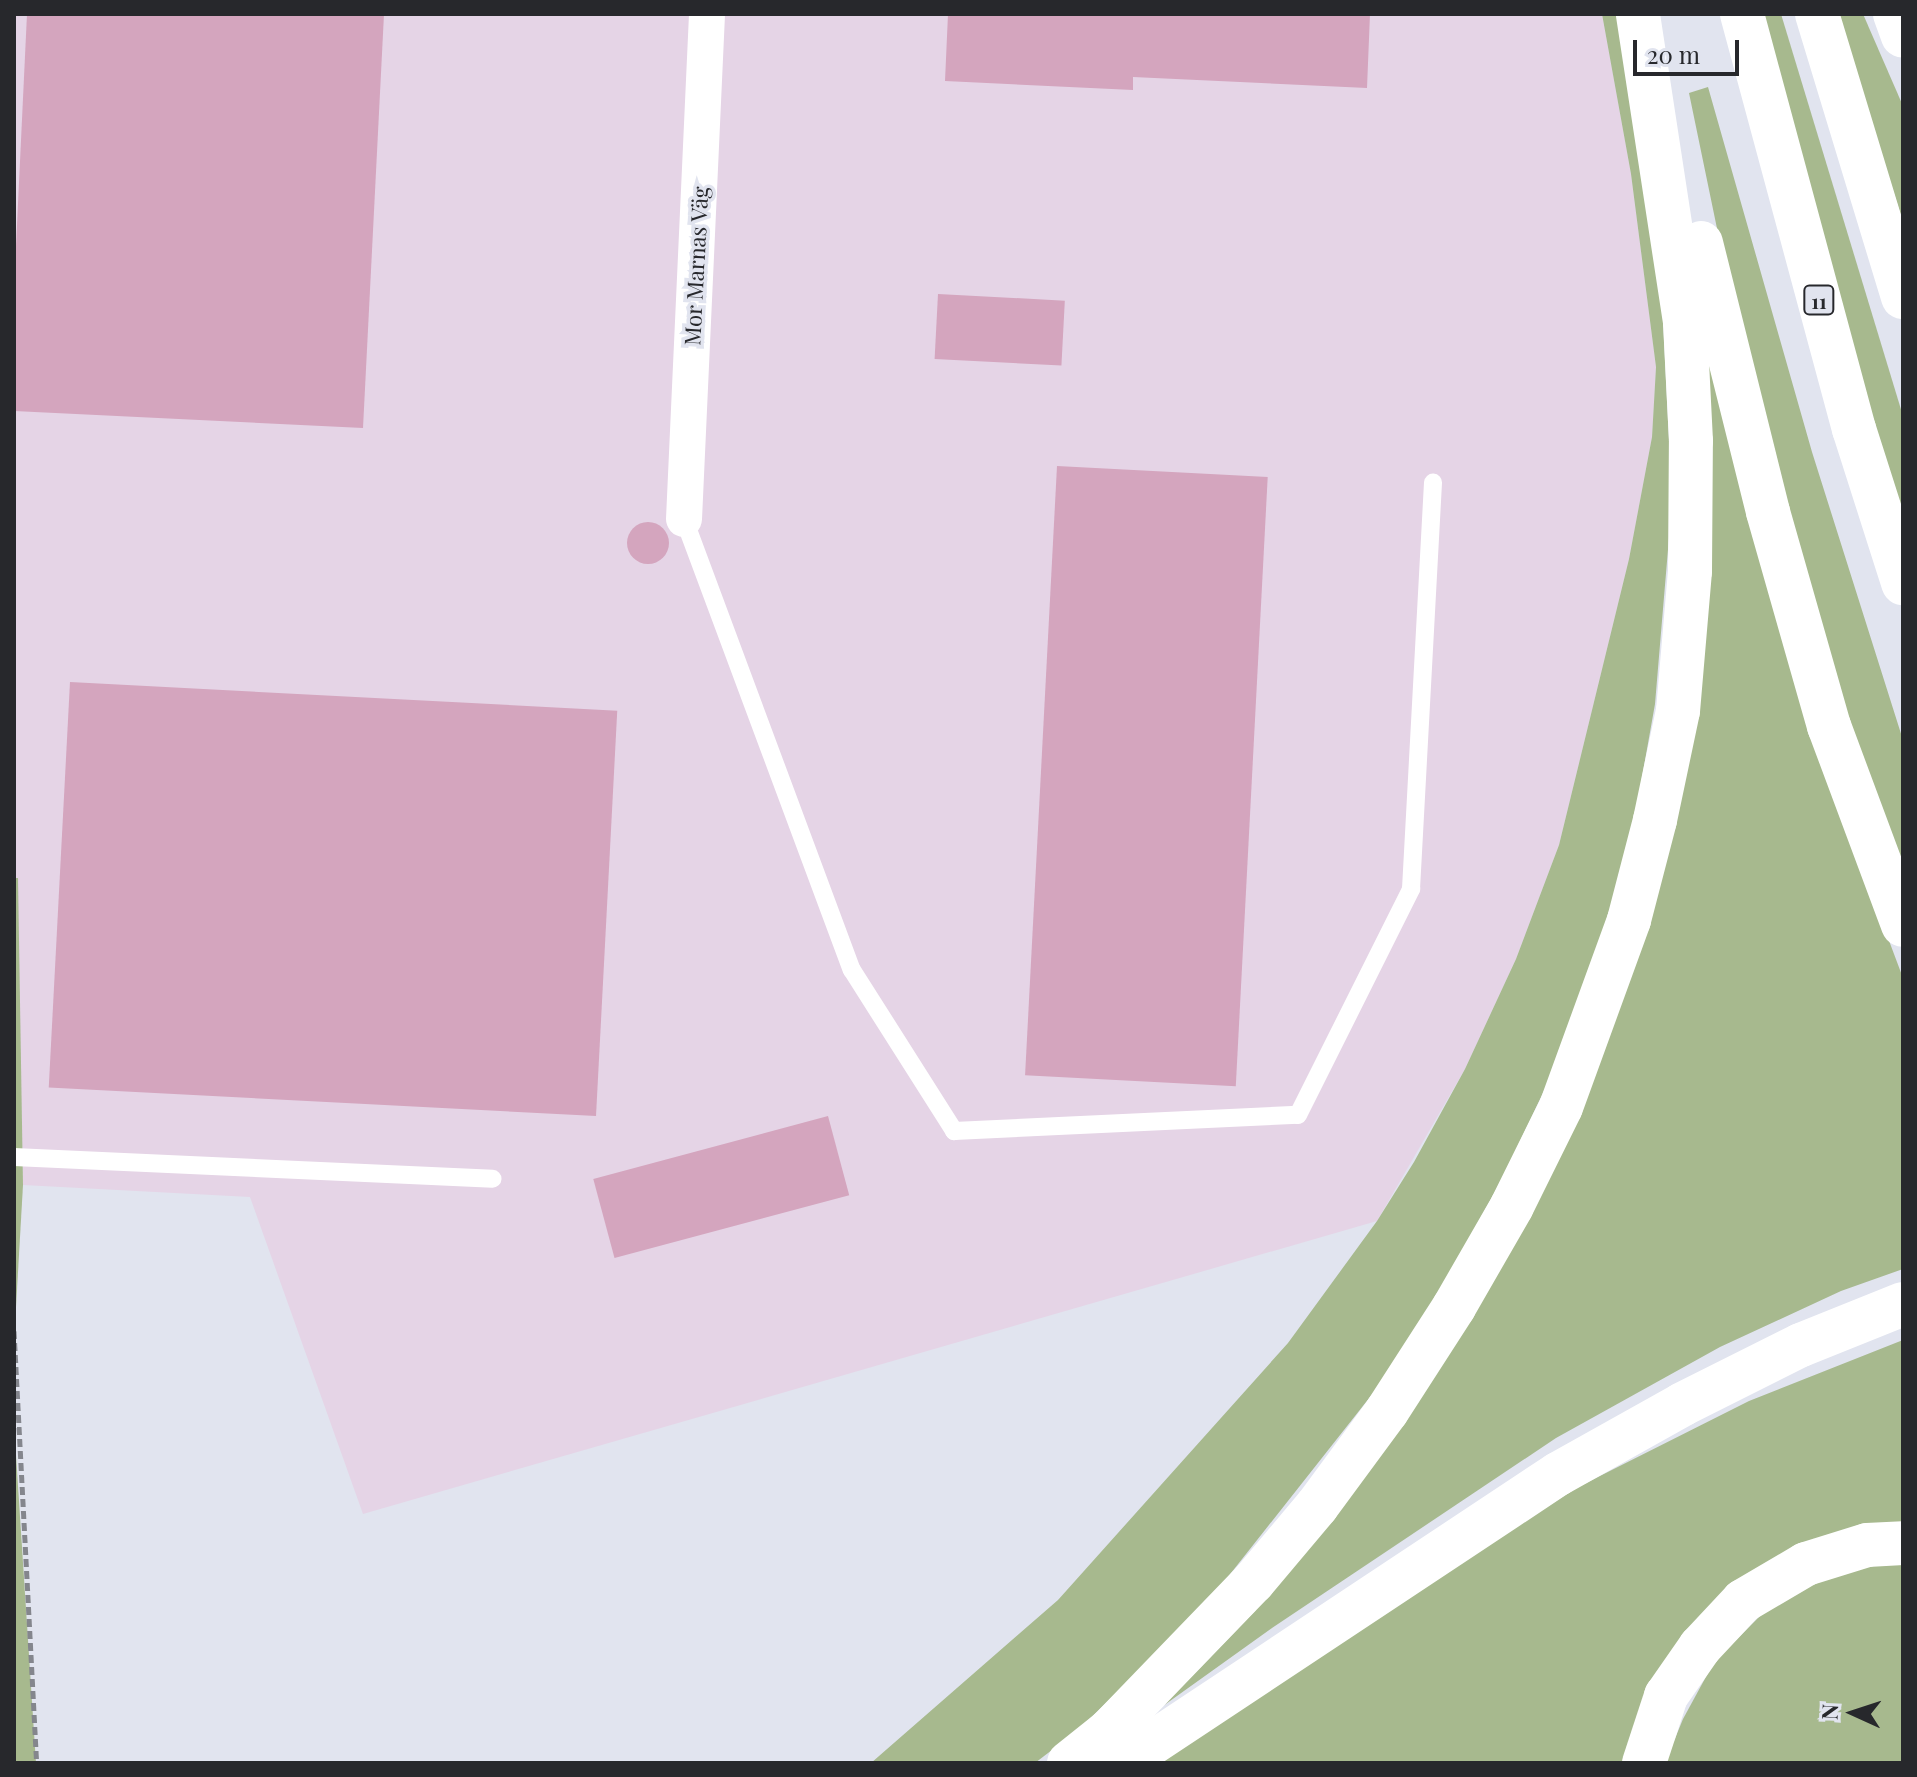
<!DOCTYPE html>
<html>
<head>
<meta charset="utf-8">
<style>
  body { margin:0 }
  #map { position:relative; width:1917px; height:1777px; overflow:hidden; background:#e1e4ef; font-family:"Playfair Display",serif }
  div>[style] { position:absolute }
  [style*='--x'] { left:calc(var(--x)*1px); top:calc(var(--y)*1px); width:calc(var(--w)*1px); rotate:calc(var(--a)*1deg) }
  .industrial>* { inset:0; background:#e5d4e6 }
  .green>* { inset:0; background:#a7b98e }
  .building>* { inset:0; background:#d4a5be; transform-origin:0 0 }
  .round { border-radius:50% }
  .path>* { height:5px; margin-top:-2.5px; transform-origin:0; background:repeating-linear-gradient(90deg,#84868d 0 8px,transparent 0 12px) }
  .service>* { height:18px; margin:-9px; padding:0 9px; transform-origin:9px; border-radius:9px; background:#fff }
  .minor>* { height:36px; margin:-18px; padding:0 18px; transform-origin:18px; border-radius:18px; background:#fff }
  .primary>* { height:44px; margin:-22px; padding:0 22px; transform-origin:22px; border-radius:22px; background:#fff }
  .motorway>* { height:44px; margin:-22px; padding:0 22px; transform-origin:22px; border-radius:22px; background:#fff }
  span { translate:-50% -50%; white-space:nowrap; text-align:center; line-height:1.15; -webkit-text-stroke:7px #e1e4ef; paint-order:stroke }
  .shield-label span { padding:2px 6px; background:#e1e4ef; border:2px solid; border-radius:6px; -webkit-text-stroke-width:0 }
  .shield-label { font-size:20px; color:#27282c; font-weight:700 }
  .street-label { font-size:22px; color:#27282c }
  .frame { position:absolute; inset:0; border:16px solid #27282c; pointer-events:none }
  .north { position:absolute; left:1813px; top:1673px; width:80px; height:80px; -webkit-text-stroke:6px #e1e4ef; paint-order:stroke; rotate:273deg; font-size:22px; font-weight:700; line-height:32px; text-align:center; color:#27282c }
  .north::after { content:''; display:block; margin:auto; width:28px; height:36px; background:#27282c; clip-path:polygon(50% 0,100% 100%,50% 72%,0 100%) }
  .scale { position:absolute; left:1633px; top:40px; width:106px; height:36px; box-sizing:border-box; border:4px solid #27282c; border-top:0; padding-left:10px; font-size:24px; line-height:28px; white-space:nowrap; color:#27282c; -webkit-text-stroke:6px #e1e4ef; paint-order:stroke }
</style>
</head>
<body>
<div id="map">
  <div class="industrial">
    <div style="clip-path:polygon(14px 14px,1602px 14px,1631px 174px,1656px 367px,1652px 437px,1629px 559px,1559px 845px,1516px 959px,1465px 1069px,1377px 1221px,363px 1514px,250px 1197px,23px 1185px,14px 784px)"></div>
  </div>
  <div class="green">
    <div style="clip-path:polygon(1602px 14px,1618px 14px,1660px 260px,1672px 502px,1655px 704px,1636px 811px,1617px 888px,1560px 1057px,1503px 1177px,1447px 1279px,1385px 1378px,1201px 1611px,1078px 1730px,1035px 1763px,871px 1763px,1058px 1600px,1288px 1343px,1377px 1221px,1414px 1162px,1465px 1069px,1516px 959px,1559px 845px,1629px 559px,1652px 437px,1656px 367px,1631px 174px)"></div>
    <div style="clip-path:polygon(1752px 14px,1781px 14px,1903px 416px,1903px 535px)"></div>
    <div style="clip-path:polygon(1837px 14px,1863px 14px,1903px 106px,1903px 222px)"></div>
    <div style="clip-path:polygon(1708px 87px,1812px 452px,1903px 740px,1903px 879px,1840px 707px,1732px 301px,1689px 93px)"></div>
    <div style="clip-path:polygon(1706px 343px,1876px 906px,1903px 978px,1903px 1269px,1841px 1291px,1720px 1347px,1556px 1438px,1272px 1628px,1163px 1706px,1255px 1611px,1626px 991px)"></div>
    <div style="clip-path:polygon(14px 878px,18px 878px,23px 1185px,14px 1342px)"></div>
    <div style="clip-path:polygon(1903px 1340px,1903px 1526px,1811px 1544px,1626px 1763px,1144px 1763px,1578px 1487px,1749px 1401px)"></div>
    <div style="clip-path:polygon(14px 1424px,36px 1763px,14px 1763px)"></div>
    <div style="clip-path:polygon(1895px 1560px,1903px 1561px,1903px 1763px,1665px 1763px,1683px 1719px,1714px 1662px,1761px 1615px,1802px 1588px,1847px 1572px)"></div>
  </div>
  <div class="building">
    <div style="clip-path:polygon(27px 14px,384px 14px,363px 428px,14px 411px,14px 288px)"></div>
    <div style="clip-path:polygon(948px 14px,1370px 14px,1367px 88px,1133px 77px,1133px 90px,945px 81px)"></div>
    <div style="left:938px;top:294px;width:127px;height:65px;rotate:3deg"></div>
    <div style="left:1057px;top:466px;width:211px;height:610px;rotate:3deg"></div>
    <div class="round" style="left:627px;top:522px;width:42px;height:42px"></div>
    <div style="left:70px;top:682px;width:548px;height:406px;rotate:3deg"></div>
    <div style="left:828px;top:1116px;width:82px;height:243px;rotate:75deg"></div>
  </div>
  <div class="path">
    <div style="--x:14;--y:1331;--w:433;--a:87"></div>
  </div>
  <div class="service">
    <div style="--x:684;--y:519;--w:481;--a:69.6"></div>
    <div style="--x:852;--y:970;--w:191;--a:57.6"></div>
    <div style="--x:954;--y:1131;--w:344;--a:-2.7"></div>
    <div style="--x:1298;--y:1115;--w:253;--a:-63.4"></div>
    <div style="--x:1411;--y:889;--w:407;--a:-86.9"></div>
    <div style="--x:14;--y:1157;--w:479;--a:2.6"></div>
  </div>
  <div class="minor">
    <div style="--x:684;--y:519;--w:506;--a:-87.39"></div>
  </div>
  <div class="primary">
    <div style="--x:1742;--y:14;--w:430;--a:74.9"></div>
    <div style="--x:1854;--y:429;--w:162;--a:72.3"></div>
    <div style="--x:1817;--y:14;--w:296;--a:73.1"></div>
  </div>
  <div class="motorway">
    <div style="--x:1895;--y:14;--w:23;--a:70"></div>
    <div style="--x:1701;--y:243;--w:277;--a:76"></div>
    <div style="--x:1768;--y:512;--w:223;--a:74.1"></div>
    <div style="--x:1829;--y:726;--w:212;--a:69.6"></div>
    <div style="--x:1069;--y:1763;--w:53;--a:-38.8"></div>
    <div style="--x:1110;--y:1730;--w:206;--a:-46"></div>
    <div style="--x:1253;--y:1582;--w:99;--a:-49.9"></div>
    <div style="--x:1317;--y:1506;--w:118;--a:-53.6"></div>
    <div style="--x:1387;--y:1411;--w:124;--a:-57.2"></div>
    <div style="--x:1454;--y:1307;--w:116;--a:-60.1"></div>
    <div style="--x:1512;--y:1206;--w:110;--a:-63.7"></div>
    <div style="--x:1561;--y:1107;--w:199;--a:-70"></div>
    <div style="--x:1629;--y:920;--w:103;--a:-75.4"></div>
    <div style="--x:1655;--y:820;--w:111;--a:-78.1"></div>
    <div style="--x:1678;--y:711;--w:141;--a:-85.1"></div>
    <div style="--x:1690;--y:571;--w:130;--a:-89.6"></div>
    <div style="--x:1691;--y:441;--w:119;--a:-92.9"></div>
    <div style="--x:1685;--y:322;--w:312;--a:-98.7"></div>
    <div style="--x:1122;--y:1763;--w:523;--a:-33.54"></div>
    <div style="--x:1558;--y:1474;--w:143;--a:-29.2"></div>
    <div style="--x:1683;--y:1404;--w:132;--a:-26.6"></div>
    <div style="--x:1801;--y:1345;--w:110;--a:-21.9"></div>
    <div style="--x:1644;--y:1763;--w:71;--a:-71.8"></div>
    <div style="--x:1666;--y:1696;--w:60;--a:-55.2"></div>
    <div style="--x:1700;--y:1647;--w:63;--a:-46.9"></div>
    <div style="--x:1743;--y:1601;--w:73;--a:-30.4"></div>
    <div style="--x:1806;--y:1564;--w:64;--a:-17.3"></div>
    <div style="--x:1867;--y:1545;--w:36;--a:-3"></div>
  </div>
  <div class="shield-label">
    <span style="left:1819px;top:300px">11</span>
  </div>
  <div class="street-label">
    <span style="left:696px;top:266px;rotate:-87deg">Mor Marnas Väg</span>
  </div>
  <div class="frame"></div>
  <div class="north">N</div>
  <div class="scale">20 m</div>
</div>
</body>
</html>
